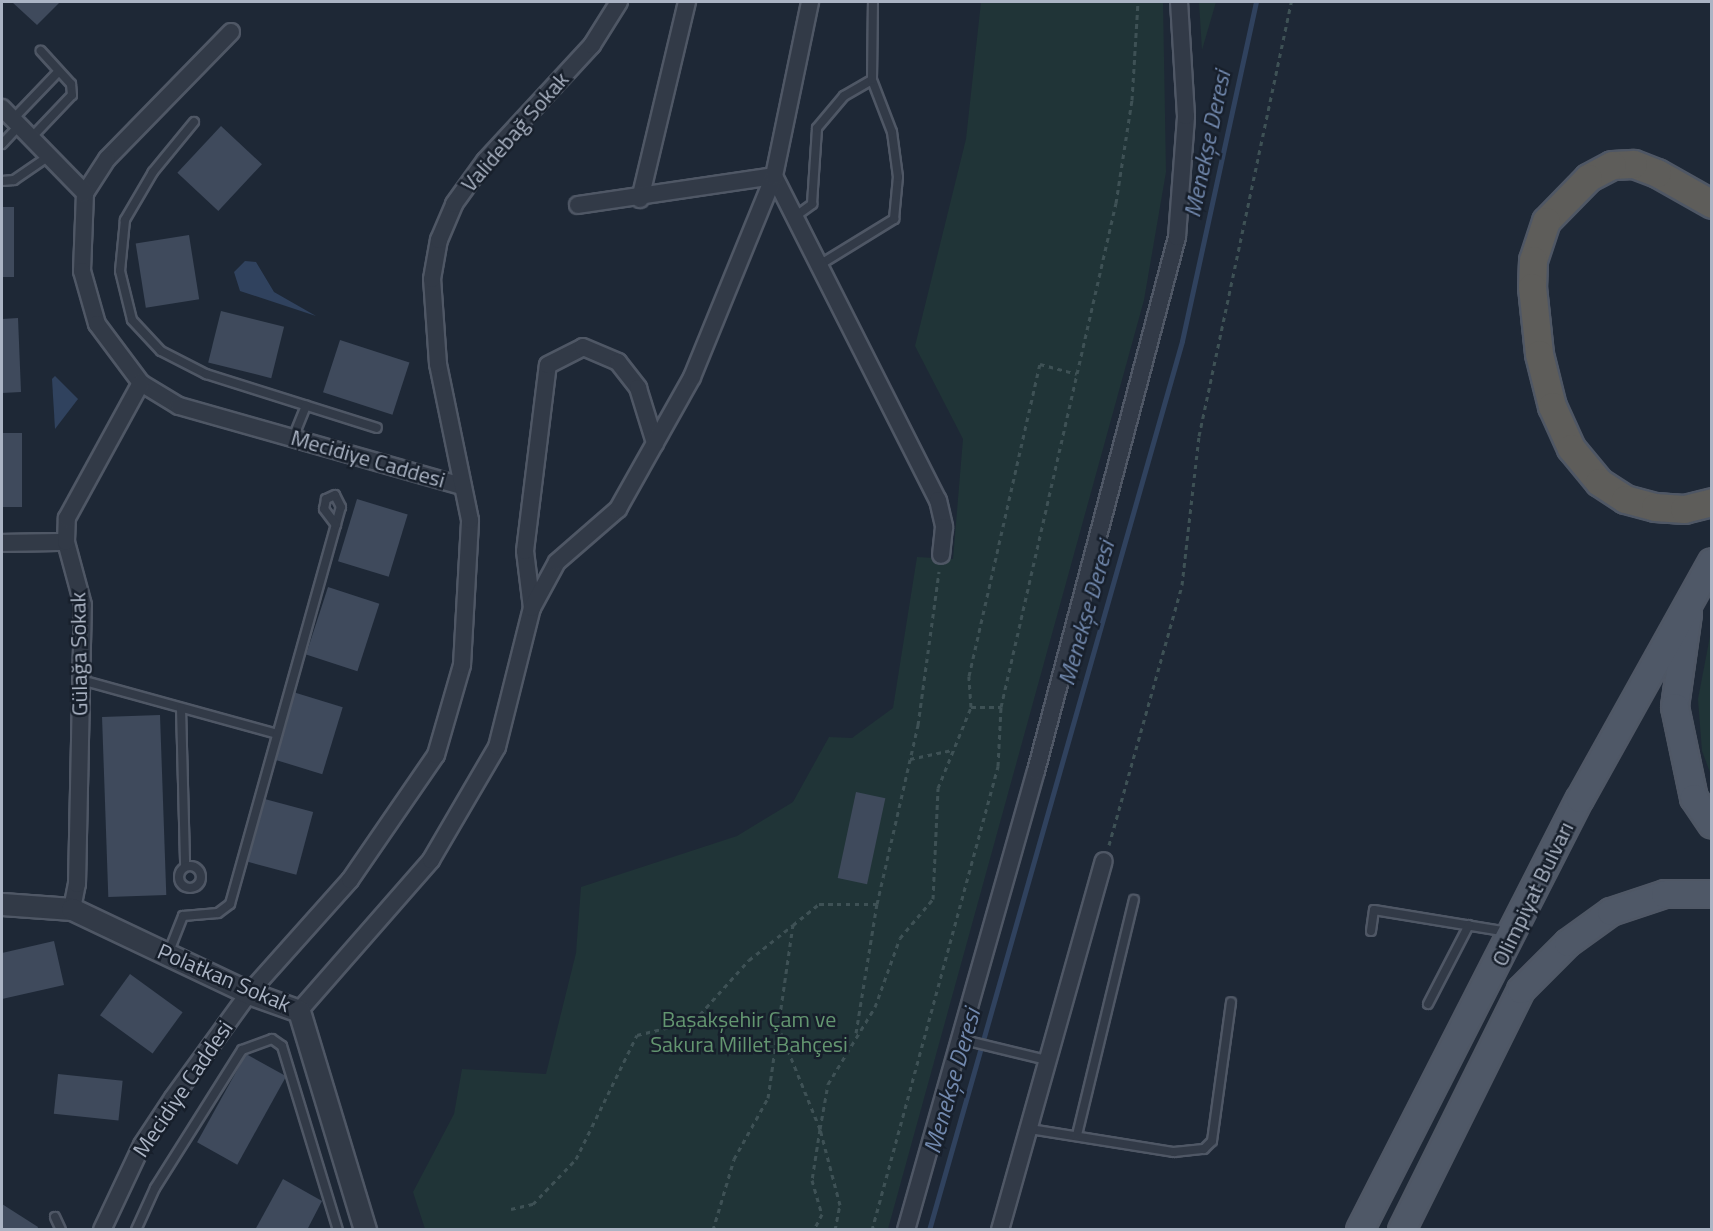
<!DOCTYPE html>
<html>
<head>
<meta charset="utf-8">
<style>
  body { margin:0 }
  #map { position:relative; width:1713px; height:1231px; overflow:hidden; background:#1e2836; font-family:"Titillium Web",sans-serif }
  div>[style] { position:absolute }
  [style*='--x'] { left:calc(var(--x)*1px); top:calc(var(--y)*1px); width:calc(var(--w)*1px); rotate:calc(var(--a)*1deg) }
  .green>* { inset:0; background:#203437 }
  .water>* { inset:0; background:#30425e }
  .stream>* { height:5px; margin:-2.5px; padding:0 2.5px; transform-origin:2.5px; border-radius:2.5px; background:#30425e }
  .building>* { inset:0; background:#3f4a5c; transform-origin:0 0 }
  .path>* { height:3px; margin-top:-1.5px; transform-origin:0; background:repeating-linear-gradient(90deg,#3e5155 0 4.5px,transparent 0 9px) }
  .roads { filter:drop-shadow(2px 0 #4f5765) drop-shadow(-2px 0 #4f5765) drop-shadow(0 2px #4f5765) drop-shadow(0 -2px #4f5765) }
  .service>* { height:8px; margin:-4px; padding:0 4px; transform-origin:4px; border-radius:4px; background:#323a47 }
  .service>.ring { margin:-4px; padding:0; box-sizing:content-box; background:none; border:8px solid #323a47; border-radius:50% }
  .minor>* { height:16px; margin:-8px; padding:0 8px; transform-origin:8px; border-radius:8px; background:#323a47 }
  .tertiary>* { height:21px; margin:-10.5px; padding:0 10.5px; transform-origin:10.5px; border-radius:10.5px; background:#323a47 }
  .primary>* { height:26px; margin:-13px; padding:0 13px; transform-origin:13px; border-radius:13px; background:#4f5867 }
  .trunk>* { height:27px; margin:-13.5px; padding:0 13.5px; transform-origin:13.5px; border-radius:13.5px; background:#5e5d5a }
  span { translate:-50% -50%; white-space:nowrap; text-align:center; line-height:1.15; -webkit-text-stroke:5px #171f2b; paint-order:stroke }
  .street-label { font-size:22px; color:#abb4c4 }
  .park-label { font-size:22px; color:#639570 }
  .water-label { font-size:24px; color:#7289ae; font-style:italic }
  .frame { position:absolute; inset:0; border:3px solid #abb4c4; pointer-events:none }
</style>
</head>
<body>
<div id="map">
  <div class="green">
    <div style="clip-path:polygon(981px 2px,1163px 2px,1166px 172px,1144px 300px,888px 1229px,425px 1229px,413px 1192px,454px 1114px,462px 1069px,546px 1074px,576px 953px,581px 887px,737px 836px,793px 802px,829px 737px,852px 738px,893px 708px,917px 557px,953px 559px,963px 439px,915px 346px,966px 139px)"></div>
    <div style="clip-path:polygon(1199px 2px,1216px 2px,1202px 50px)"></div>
    <div style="clip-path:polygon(1711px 631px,1711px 775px,1702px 751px,1698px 699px)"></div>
  </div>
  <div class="water">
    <div style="clip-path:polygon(256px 262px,274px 292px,316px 316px,240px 291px,234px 272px,245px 261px)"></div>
    <div style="clip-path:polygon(55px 376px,78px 399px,55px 429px,52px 379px)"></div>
  </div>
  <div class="stream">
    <div style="--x:929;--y:1230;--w:924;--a:-74.11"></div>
    <div style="--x:1182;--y:341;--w:347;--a:-77.7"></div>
  </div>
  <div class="building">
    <div style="clip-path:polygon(12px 2px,60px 2px,37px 25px)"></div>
    <div style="left:221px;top:126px;width:56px;height:64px;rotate:43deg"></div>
    <div style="left:2px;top:207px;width:12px;height:70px"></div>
    <div style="left:189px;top:235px;width:65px;height:54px;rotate:81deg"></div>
    <div style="left:221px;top:311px;width:65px;height:53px;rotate:14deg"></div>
    <div style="clip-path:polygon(18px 318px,21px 392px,2px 393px,2px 319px)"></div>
    <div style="left:340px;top:340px;width:73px;height:55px;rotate:18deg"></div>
    <div style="left:2px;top:433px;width:20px;height:74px"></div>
    <div style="left:357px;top:499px;width:53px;height:65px;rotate:17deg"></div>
    <div style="left:328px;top:587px;width:54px;height:71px;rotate:18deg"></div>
    <div style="left:293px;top:692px;width:52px;height:70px;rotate:17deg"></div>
    <div style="left:160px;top:715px;width:180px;height:58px;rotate:88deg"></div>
    <div style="left:856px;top:792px;width:30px;height:88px;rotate:12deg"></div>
    <div style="left:261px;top:798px;width:54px;height:65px;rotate:15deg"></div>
    <div style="clip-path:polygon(54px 941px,64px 985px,2px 999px,2px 953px)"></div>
    <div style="left:130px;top:974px;width:65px;height:51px;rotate:36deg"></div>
    <div style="left:246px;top:1054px;width:46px;height:101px;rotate:29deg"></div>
    <div style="left:58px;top:1074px;width:65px;height:40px;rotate:6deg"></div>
    <div style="clip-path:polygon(283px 1179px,322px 1201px,307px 1230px,255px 1230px)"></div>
    <div style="clip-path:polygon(2px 1204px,38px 1227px,37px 1230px,2px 1230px)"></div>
  </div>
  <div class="path">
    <div style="--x:971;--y:707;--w:30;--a:0"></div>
    <div style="--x:910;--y:759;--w:43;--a:-12.1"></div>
    <div style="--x:1109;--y:845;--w:270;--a:-74.3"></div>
    <div style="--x:1182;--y:585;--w:150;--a:-83.5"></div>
    <div style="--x:1199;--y:436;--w:444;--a:-78"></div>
    <div style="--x:781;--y:1033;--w:104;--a:67.9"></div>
    <div style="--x:820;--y:1129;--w:52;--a:98.9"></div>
    <div style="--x:812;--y:1180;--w:35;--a:74"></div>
    <div style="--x:822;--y:1214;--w:18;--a:117"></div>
    <div style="--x:856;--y:1033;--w:131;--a:-80.8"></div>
    <div style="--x:877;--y:904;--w:184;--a:-77.1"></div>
    <div style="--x:918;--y:725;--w:155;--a:-82.2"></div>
    <div style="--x:511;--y:1209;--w:23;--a:-13"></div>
    <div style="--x:533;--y:1204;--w:62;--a:-46.3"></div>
    <div style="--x:576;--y:1159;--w:138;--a:-63.8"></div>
    <div style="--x:637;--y:1035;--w:59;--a:-13.8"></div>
    <div style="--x:694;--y:1021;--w:82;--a:-48"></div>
    <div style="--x:749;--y:960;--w:56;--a:-38.5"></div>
    <div style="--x:713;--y:1230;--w:74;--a:-73.5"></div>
    <div style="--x:734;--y:1159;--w:70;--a:-60.9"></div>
    <div style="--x:768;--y:1098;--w:175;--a:-81.8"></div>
    <div style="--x:793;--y:925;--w:33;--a:-39"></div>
    <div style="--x:819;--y:904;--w:58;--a:0"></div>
    <div style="--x:835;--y:1230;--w:25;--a:-79"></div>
    <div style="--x:840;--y:1205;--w:79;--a:-104.7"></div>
    <div style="--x:820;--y:1129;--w:46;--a:-79.9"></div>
    <div style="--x:828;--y:1084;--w:90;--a:-58.6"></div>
    <div style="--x:875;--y:1007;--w:73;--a:-70.1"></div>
    <div style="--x:900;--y:938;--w:51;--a:-49.8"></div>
    <div style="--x:933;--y:899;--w:111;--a:-87.4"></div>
    <div style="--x:938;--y:788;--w:87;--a:-67.8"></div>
    <div style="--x:971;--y:707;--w:31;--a:-94"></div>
    <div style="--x:969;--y:676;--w:320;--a:-77.2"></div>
    <div style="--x:1040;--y:364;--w:38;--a:15"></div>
    <div style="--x:872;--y:1230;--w:481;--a:-74.8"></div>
    <div style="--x:998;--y:766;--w:59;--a:-87.1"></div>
    <div style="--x:1001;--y:707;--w:517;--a:-77.15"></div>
    <div style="--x:1116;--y:203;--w:104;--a:-81.2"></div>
    <div style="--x:1132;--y:100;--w:98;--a:-86.5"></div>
  </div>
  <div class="roads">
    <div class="service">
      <div style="--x:13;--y:119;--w:66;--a:-46.2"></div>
      <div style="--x:194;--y:122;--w:65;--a:129.4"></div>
      <div style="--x:153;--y:172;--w:56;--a:120.3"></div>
      <div style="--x:125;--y:220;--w:51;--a:95.6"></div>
      <div style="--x:120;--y:271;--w:50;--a:76.2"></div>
      <div style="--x:132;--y:320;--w:42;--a:46.9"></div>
      <div style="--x:161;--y:351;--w:51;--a:27.1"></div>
      <div style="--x:206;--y:374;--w:179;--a:17.5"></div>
      <div style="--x:31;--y:138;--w:59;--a:-46.4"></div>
      <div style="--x:72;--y:95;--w:11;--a:-95"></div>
      <div style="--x:71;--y:84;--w:45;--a:-132.3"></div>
      <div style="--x:2;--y:144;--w:25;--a:-47"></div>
      <div style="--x:2;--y:181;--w:12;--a:-5"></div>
      <div style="--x:14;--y:180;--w:42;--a:-34.4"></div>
      <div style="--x:793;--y:218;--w:24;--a:-36"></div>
      <div style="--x:812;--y:204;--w:76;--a:-86.2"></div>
      <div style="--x:817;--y:128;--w:42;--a:-49.8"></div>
      <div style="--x:844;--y:96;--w:32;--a:-30"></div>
      <div style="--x:816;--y:267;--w:92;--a:-31.6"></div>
      <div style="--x:894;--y:219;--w:42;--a:-84.6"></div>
      <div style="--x:898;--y:177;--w:45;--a:-97.6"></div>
      <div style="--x:892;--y:132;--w:56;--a:-111"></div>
      <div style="--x:872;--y:80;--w:78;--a:-89.3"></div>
      <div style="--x:293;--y:438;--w:35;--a:-68"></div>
      <div style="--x:81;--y:680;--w:203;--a:15.4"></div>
      <div style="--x:181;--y:708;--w:158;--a:88.5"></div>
      <div class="ring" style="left:179px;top:866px;width:14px;height:14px"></div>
      <div style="--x:1371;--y:931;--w:21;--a:-82"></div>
      <div style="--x:1374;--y:910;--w:136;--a:9.3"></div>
      <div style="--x:168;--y:954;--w:41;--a:-68.5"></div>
      <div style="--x:183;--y:916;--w:35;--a:-5"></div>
      <div style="--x:218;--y:913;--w:15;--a:-37"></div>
      <div style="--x:230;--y:904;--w:412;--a:-74.4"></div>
      <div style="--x:341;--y:507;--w:13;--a:-117"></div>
      <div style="--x:335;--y:495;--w:10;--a:156"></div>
      <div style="--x:326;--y:499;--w:10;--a:101"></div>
      <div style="--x:324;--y:509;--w:20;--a:53"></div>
      <div style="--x:1428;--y:1004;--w:89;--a:-62.6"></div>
      <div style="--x:960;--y:1039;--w:93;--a:13.7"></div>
      <div style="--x:1030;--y:1129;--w:146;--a:9.1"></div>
      <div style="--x:1174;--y:1152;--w:30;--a:-6"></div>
      <div style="--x:1204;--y:1149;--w:11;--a:-45"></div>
      <div style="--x:1212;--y:1141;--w:140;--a:-82.2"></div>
      <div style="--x:1077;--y:1135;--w:242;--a:-76.4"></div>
      <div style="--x:55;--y:1217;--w:14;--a:65"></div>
      <div style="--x:136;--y:1230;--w:46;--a:-65.7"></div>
      <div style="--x:155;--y:1188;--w:163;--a:-57.8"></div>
      <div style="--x:242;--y:1050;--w:32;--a:-20"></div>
      <div style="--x:272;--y:1039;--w:12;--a:35"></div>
      <div style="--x:282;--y:1046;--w:192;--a:73.1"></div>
    </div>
    <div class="minor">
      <div style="--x:231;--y:32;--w:177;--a:134.3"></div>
      <div style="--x:107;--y:159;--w:40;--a:122.9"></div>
      <div style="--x:85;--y:193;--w:78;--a:92.2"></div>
      <div style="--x:82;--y:271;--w:55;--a:74.2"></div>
      <div style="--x:97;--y:324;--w:74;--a:53.3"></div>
      <div style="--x:141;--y:383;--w:44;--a:31.2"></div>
      <div style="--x:179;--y:406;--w:294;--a:15.8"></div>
      <div style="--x:2;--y:108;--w:119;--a:45.7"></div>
      <div style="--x:640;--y:199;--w:203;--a:-76.6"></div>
      <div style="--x:578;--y:205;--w:198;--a:-8.4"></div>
      <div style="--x:774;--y:176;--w:363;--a:63.2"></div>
      <div style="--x:938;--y:500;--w:28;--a:77"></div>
      <div style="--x:944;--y:527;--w:28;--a:96"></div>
      <div style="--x:2;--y:543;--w:64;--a:-0.9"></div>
      <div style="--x:532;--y:608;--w:57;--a:-97"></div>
      <div style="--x:525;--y:551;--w:187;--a:-83"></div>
      <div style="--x:548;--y:365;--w:39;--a:-27"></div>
      <div style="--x:583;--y:347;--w:38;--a:23"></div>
      <div style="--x:618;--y:362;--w:33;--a:52"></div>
      <div style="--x:638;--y:388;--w:58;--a:72.8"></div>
      <div style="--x:72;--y:909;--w:25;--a:-79"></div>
      <div style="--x:77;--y:884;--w:279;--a:-88.8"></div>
      <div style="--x:83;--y:605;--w:65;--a:-105.1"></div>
      <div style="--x:66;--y:542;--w:24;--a:-88"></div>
      <div style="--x:67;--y:518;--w:154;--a:-61.3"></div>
      <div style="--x:299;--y:1011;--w:201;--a:-48.8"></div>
      <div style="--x:431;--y:860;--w:131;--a:-59.7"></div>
      <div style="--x:497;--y:747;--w:143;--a:-75.9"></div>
      <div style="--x:532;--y:608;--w:52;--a:-61.5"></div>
      <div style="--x:557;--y:562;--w:81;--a:-41"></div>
      <div style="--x:618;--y:509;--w:151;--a:-60.7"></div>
      <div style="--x:692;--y:377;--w:217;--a:-67.8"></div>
      <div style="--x:774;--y:176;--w:178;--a:-78.3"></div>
      <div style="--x:102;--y:1230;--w:94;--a:-64.8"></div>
      <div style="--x:142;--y:1145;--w:56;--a:-56.6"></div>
      <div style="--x:173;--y:1098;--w:130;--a:-54.1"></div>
      <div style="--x:249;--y:993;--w:152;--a:-48.2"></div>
      <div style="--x:350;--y:880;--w:152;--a:-55.5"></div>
      <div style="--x:436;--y:755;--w:94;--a:-73.9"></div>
      <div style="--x:462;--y:665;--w:145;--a:-86.8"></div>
      <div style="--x:470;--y:520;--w:159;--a:-101.6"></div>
      <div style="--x:438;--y:364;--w:85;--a:-94"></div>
      <div style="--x:432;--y:279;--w:40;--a:-80"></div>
      <div style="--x:439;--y:240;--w:39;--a:-67"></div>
      <div style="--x:454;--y:204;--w:53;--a:-54.2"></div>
      <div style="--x:485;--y:161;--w:158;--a:-47.3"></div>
      <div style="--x:592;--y:45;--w:51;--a:-57.9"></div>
      <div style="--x:906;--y:1230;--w:477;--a:-74.2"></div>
      <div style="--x:1036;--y:771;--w:552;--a:-75.21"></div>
      <div style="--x:1177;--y:237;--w:121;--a:-85.7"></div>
      <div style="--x:1186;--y:116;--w:114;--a:-93.5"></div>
      <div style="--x:1000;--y:1230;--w:383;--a:-74.3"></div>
    </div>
    <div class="tertiary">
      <div style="--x:2;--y:904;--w:70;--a:4.1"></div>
      <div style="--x:72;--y:909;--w:196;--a:25.4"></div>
      <div style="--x:249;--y:993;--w:53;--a:19.8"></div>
      <div style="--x:299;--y:1011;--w:229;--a:73.2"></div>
    </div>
    <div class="primary">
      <div style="--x:1688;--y:614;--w:94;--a:98"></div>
      <div style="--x:1675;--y:707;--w:93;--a:78.2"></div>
      <div style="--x:1694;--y:798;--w:32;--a:56"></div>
      <div style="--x:1360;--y:1230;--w:484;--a:-63"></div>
      <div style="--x:1580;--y:799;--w:271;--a:-60.9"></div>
      <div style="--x:1402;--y:1230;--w:268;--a:-63.6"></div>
      <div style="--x:1521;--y:990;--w:66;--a:-45"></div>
      <div style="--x:1568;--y:943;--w:53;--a:-35.8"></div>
      <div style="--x:1611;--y:912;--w:57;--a:-18.4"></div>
      <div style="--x:1665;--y:894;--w:47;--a:0"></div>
    </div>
    <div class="trunk">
      <div style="--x:1712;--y:204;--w:63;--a:-150.6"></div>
      <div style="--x:1657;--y:173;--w:26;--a:-159"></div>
      <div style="--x:1633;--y:164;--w:21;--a:177"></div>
      <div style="--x:1612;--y:165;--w:27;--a:152"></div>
      <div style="--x:1588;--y:178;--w:60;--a:134.3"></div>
      <div style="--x:1546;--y:221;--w:41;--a:108.4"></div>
      <div style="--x:1533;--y:260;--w:27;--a:92"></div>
      <div style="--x:1532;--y:287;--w:67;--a:84"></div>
      <div style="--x:1539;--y:354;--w:54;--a:76"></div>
      <div style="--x:1552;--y:406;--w:46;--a:65.7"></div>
      <div style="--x:1571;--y:448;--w:44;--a:50.5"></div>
      <div style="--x:1599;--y:482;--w:31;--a:33"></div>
      <div style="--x:1625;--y:499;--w:31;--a:15"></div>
      <div style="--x:1655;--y:507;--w:29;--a:4"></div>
      <div style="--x:1684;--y:509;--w:29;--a:-14"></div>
    </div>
  </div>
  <div class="street-label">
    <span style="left:515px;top:132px;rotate:-49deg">Validebağ Sokak</span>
    <span style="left:368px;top:459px;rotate:16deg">Mecidiye Caddesi</span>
    <span style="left:79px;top:654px;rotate:-91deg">Gülağa Sokak</span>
    <span style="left:1533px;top:894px;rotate:-64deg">Olimpiyat Bulvarı</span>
    <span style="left:224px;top:978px;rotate:23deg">Polatkan Sokak</span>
    <span style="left:183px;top:1089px;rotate:-56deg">Mecidiye Caddesi</span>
  </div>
  <div class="park-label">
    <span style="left:749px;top:1032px">Başakşehir Çam ve<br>Sakura Millet Bahçesi</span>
  </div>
  <div class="water-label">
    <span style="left:1207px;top:144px;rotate:-78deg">Menekşe Deresi</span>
    <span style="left:1086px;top:613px;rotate:-74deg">Menekşe Deresi</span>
    <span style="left:952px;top:1081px;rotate:-74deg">Menekşe Deresi</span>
  </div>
  <div class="frame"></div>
</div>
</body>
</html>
